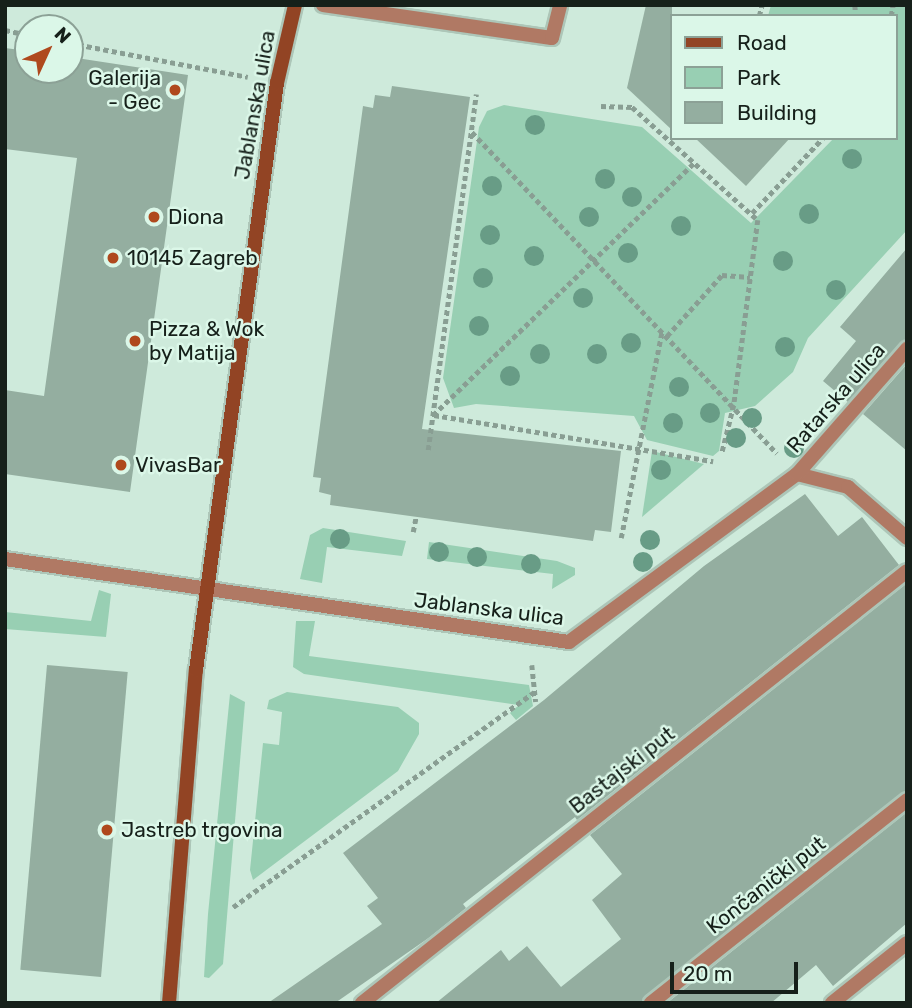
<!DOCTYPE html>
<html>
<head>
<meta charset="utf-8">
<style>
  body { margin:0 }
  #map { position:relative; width:912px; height:1008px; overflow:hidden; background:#ceeadb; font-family:Rubik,sans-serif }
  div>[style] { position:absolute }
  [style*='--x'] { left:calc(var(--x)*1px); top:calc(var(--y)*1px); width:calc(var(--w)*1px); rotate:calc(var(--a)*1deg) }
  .green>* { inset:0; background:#98cfb3 }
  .building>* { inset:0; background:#94aea0; transform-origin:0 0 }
  .path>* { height:4.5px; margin-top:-2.25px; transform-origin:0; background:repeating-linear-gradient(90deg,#899e93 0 5px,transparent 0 8.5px) }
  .roads { filter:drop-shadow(2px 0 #adc6b8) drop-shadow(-2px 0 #adc6b8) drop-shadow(0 2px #adc6b8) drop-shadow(0 -2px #adc6b8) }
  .lane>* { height:14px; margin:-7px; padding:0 7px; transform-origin:7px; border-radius:7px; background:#b07964 }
  .street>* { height:14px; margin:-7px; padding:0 7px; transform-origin:7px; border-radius:7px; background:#b07964 }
  .secondary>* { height:14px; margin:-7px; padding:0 7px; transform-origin:7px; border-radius:7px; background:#924424 }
  .trees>* { width:20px; height:20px; margin:-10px; border-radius:50%; background:#689c86 }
  .dots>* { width:19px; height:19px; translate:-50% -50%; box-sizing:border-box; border:4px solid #dbf7e8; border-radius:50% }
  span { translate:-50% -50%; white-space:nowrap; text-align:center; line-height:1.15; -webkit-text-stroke:5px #dbf7e8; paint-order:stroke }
  .poi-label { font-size:21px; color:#16201a }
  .right { translate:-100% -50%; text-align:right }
  .left { translate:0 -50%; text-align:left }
  .street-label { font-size:21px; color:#16201a }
  .frame { position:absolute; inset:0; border:7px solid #16201a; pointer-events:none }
  .legend { position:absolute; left:670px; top:14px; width:228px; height:126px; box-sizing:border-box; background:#dbf7e8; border:2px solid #8ca196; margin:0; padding:9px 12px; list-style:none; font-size:21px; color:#16201a }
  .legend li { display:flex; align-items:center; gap:14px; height:35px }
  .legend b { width:35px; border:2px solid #8ca196 }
  .north { position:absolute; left:14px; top:14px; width:70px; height:70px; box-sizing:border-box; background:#dbf7e8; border:2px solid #8ca196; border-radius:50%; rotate:45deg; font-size:19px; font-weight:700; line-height:28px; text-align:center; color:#16201a }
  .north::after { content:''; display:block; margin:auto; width:24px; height:32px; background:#af491d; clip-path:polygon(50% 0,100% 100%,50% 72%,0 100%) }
  .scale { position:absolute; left:670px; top:962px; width:128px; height:32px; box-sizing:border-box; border:4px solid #16201a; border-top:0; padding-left:9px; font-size:21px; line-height:24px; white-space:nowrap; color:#16201a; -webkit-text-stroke:5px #dbf7e8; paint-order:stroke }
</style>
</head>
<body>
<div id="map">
  <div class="green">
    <div style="clip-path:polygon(771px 5px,907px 5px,907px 230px,808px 338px,793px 372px,755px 406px,725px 413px,719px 451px,713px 456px,647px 440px,634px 416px,476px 404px,454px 408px,443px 378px,479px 127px,487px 111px,504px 105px,642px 127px,751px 223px,834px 138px,896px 138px,896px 16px,768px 16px)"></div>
    <div style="clip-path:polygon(652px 451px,704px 464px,642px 517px)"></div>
    <div style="clip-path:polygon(323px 528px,406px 541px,402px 556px,327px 547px,322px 583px,300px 579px,310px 535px)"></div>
    <div style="clip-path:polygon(429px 542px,557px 561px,575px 568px,575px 575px,552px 589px,553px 574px,427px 559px)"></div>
    <div style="clip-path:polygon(99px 590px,111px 594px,106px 637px,5px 629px,5px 612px,91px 621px)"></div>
    <div style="clip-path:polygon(296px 621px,315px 621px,309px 656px,529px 685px,533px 706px,516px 720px,510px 713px,519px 705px,304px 674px,293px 667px)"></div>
    <div style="clip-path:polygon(287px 692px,398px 707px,419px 723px,419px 734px,398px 771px,253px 880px,250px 870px,263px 743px,279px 745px,282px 712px,267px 709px,269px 700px)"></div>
    <div style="clip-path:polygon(230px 694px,245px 702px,223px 964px,209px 978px,204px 977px,208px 914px)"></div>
  </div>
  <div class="building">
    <div style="clip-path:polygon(646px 5px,672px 5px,672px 130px,627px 88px)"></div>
    <div style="clip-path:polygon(5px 48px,28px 51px,28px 70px,70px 70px,70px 57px,188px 75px,130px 492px,5px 474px,5px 390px,44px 396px,77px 158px,5px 149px)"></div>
    <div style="clip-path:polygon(392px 86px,470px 97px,422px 429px,621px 451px,611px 532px,595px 530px,593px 541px,330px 505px,331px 495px,319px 492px,321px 478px,313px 477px,363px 106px,373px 108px,375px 95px,390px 97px)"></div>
    <div style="clip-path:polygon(695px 138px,790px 138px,746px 186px)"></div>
    <div style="clip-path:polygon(907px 248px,907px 340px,848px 402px,823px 381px,856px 341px,840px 327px)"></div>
    <div style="clip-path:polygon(907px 364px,907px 451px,863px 414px)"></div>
    <div style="clip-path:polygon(805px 494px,838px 536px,862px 517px,899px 565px,577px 820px,575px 817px,463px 904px,466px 908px,430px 937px,335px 1003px,268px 1003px,382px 924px,367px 906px,378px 898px,343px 853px,544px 700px,704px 566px)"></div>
    <div style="clip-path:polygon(907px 583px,907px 791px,642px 1003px,436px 1003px,501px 950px,509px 961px,527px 946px,561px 987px,621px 939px,592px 900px,622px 874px,590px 835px)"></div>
    <div style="left:47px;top:665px;width:81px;height:306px;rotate:5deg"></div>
    <div style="clip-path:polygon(907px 812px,907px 923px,833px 986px,816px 965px,771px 1003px,667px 1003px)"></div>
  </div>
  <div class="path">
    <div style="--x:855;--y:5;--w:11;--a:85"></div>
    <div style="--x:759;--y:16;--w:11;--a:-75"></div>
    <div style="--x:891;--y:16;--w:11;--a:-80"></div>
    <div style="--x:5;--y:30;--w:24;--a:12"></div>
    <div style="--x:70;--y:43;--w:181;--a:10.8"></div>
    <div style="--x:601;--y:106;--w:31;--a:2"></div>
    <div style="--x:632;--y:107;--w:169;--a:41.9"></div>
    <div style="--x:758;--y:220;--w:187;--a:97.4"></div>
    <div style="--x:734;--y:405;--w:49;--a:104"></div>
    <div style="--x:472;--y:132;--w:443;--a:46.5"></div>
    <div style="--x:752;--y:213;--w:103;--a:-46.6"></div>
    <div style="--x:667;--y:336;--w:82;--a:-48"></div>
    <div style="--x:722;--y:275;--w:28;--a:4"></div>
    <div style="--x:433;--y:415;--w:364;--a:-44"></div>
    <div style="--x:434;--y:415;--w:283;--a:9.4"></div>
    <div style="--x:428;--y:450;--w:359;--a:-82.3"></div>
    <div style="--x:413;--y:532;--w:15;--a:-79"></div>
    <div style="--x:621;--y:538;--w:211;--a:-78.8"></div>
    <div style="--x:532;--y:665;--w:37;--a:84"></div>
    <div style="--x:233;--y:907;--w:370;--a:-35.5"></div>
  </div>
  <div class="roads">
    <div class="lane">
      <div style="--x:323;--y:5;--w:231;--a:8.2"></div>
      <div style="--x:552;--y:38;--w:34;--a:-76"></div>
    </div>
    <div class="street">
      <div style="--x:797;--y:474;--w:53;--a:14.3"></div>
      <div style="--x:848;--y:487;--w:78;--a:40.8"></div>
      <div style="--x:5;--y:559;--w:570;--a:8.37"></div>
      <div style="--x:569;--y:642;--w:283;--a:-36.4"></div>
      <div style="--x:797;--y:474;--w:167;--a:-48.7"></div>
      <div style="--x:362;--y:1003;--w:695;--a:-38.4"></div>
      <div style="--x:651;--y:1003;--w:327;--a:-38.4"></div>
      <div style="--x:832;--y:1003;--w:96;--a:-38.7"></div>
    </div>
    <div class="secondary">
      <div style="--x:169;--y:1003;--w:334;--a:-85.4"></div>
      <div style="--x:196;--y:670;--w:593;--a:-82.14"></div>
      <div style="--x:277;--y:83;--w:80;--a:-77"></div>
    </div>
  </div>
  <div class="trees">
    <div style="left:535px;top:125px"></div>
    <div style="left:852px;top:159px"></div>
    <div style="left:605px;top:179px"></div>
    <div style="left:492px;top:186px"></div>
    <div style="left:632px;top:197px"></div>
    <div style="left:809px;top:214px"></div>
    <div style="left:589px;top:217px"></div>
    <div style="left:681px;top:226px"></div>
    <div style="left:490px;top:235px"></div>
    <div style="left:628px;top:253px"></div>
    <div style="left:534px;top:256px"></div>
    <div style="left:783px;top:261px"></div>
    <div style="left:483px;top:278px"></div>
    <div style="left:836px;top:290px"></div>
    <div style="left:583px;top:298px"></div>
    <div style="left:479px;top:326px"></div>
    <div style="left:631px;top:343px"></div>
    <div style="left:785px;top:347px"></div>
    <div style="left:540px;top:354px"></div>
    <div style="left:597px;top:354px"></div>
    <div style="left:510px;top:376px"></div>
    <div style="left:679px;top:387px"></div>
    <div style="left:710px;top:413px"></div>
    <div style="left:752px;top:418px"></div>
    <div style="left:673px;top:423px"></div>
    <div style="left:736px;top:438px"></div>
    <div style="left:794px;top:448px"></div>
    <div style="left:661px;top:470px"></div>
    <div style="left:340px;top:539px"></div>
    <div style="left:650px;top:540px"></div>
    <div style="left:439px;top:552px"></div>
    <div style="left:477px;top:557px"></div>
    <div style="left:643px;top:562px"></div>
    <div style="left:531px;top:564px"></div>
  </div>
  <div class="dots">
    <div style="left:175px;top:90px;background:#af491d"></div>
    <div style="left:154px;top:217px;background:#af491d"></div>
    <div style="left:113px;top:258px;background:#af491d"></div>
    <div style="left:135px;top:341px;background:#af491d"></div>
    <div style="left:121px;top:465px;background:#af491d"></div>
    <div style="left:107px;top:830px;background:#af491d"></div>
  </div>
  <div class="poi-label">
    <span class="right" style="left:161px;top:90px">Galerija<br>- Gec</span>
    <span class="left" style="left:168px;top:217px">Diona</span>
    <span class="left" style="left:127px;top:258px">10145 Zagreb</span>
    <span class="left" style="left:149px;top:341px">Pizza &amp; Wok<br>by Matija</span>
    <span class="left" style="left:135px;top:465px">VivasBar</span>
    <span class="left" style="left:121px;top:830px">Jastreb trgovina</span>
  </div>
  <div class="street-label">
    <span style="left:255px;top:105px;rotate:-80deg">Jablanska ulica</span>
    <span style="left:836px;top:398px;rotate:-49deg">Ratarska ulica</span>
    <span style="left:489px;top:609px;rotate:7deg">Jablanska ulica</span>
    <span style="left:622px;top:770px;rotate:-38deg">Bastajski put</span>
    <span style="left:766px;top:885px;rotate:-38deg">Končanički put</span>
  </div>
  <div class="frame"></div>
  <ul class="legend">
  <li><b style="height:9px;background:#924424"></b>Road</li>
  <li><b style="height:19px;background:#98cfb3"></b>Park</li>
  <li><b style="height:19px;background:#94aea0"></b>Building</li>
  </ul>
  <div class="north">N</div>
  <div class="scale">20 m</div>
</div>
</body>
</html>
